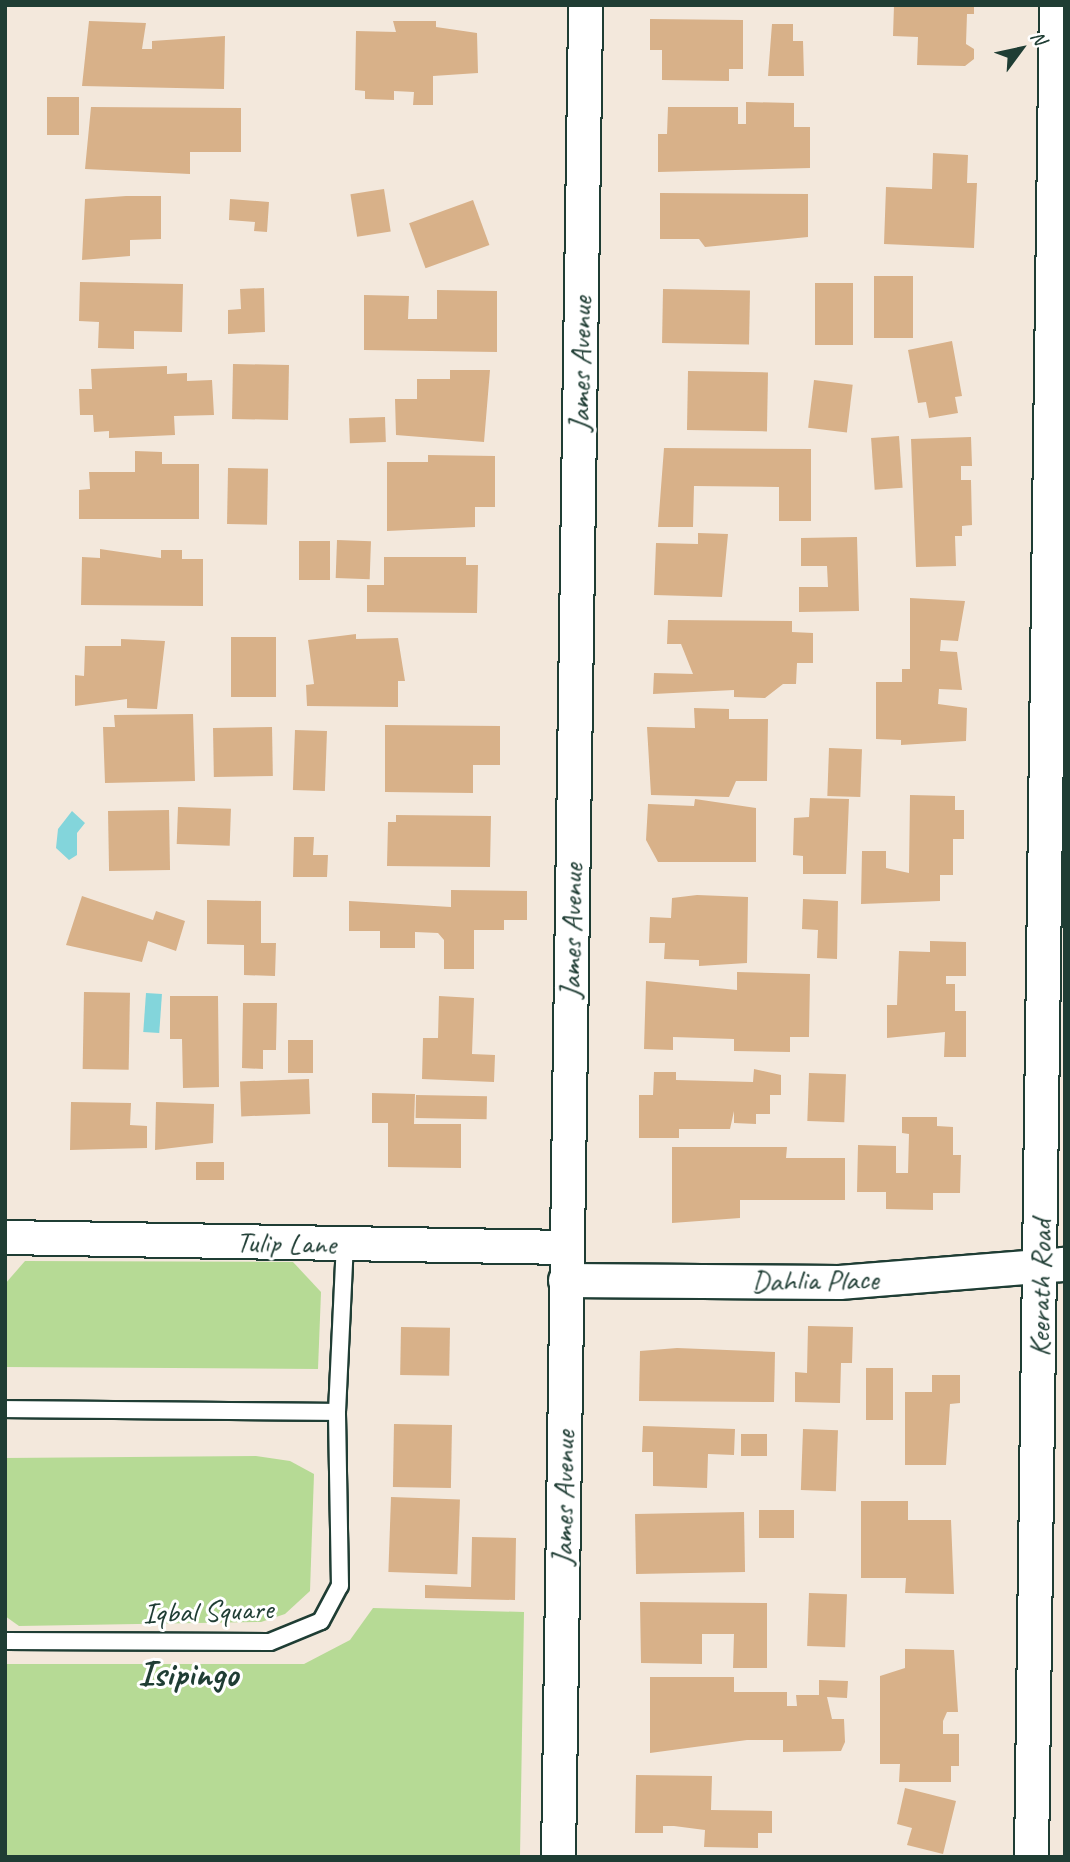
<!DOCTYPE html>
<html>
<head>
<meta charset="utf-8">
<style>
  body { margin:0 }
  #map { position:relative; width:1070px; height:1862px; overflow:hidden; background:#f3e8dc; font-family:Caveat,sans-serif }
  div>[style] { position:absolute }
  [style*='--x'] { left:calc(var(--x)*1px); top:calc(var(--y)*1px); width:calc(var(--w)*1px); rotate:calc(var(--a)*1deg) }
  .green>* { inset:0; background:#b6da95 }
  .water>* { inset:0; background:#83d5db; transform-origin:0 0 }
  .building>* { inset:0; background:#d8b189; transform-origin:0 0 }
  .roads { filter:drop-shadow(2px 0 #1f3d34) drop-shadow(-2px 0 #1f3d34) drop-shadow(0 2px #1f3d34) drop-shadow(0 -2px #1f3d34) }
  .service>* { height:16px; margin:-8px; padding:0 8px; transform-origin:8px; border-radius:8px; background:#fff }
  .minor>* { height:33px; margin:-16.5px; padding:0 16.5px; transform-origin:16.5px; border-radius:16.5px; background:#fff }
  span { translate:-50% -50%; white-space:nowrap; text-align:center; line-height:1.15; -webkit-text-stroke:6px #fff; paint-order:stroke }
  .street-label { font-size:30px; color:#1f3d34 }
  .district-label { font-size:37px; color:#1f3d34; font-weight:700 }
  .frame { position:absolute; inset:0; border:7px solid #1f3d34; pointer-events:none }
  .north { position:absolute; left:986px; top:14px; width:70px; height:70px; -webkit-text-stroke:5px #fff; paint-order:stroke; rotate:57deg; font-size:19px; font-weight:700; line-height:28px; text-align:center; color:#1f3d34 }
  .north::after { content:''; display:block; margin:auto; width:24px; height:32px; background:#1f3d34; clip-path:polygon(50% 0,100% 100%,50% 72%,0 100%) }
</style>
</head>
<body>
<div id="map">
  <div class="green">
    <div style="clip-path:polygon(25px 1261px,293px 1262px,321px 1292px,318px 1369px,5px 1367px,5px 1284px)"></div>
    <div style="clip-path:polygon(256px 1456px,290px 1461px,314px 1474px,310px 1591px,285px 1614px,261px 1622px,19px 1626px,5px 1616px,5px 1458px)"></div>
    <div style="clip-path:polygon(373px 1608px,524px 1612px,520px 1857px,5px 1857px,5px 1664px,304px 1664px,350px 1640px)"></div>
  </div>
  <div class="water">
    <div style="clip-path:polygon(72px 811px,85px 823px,77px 833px,77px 855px,69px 860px,56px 848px,58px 829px)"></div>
    <div style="left:146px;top:993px;width:16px;height:39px;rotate:4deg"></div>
  </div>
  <div class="building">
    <div style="clip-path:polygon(894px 5px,974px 5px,974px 14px,967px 14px,966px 44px,974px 49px,974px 59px,965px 66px,917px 65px,918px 37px,893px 36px)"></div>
    <div style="clip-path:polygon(650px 19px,743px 20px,743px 69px,729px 69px,729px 81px,662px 80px,662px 50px,650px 50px)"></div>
    <div style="clip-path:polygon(89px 21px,146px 23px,142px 49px,152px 49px,152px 41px,225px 36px,224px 89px,82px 86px)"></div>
    <div style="clip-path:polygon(393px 21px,436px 21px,436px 27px,477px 33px,478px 73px,433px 76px,433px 105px,413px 105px,414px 92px,394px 91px,394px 100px,365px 99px,365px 91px,355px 90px,356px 31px,396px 32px)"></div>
    <div style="clip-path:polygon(772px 24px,793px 24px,793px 41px,803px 41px,804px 76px,768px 76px)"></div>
    <div style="left:47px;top:97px;width:32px;height:38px"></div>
    <div style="clip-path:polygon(746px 102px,794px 103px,794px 127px,810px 127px,810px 168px,658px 172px,658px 134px,667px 134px,668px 107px,738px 107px,738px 124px,746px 124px)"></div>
    <div style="clip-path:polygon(91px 107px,241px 108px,241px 152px,190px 152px,190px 174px,85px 169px)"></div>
    <div style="clip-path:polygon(933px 153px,968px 155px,967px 183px,977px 183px,974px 248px,884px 244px,886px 187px,932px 189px)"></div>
    <div style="left:384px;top:189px;width:43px;height:34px;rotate:81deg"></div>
    <div style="clip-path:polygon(660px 193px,808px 194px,808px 237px,705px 247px,699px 239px,660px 239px)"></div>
    <div style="clip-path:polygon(126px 196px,161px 196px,161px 239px,130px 240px,130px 256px,82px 260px,85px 199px)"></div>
    <div style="clip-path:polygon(230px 199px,269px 202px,267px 232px,254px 231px,255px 222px,229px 220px)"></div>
    <div style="left:473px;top:200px;width:48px;height:68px;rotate:70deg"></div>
    <div style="left:874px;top:276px;width:39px;height:62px"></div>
    <div style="clip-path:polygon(80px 282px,183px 284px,182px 332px,134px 331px,134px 349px,98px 348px,99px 322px,79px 321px)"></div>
    <div style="left:853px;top:283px;width:62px;height:38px;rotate:90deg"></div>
    <div style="clip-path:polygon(264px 288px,265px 332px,228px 334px,228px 310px,241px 309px,240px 289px)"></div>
    <div style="left:663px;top:289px;width:87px;height:54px;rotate:1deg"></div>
    <div style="clip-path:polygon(437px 290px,497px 291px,497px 352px,364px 350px,364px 295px,409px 296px,408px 319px,437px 319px)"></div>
    <div style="clip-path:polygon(952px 341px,962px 396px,955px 397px,958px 413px,929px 418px,926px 402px,918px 403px,908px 350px)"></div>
    <div style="left:233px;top:364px;width:56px;height:55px;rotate:1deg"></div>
    <div style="clip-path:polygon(167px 366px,167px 374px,187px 373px,187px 381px,212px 380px,214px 415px,174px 416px,175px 435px,109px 438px,109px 431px,94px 432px,93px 415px,80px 415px,79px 389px,92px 389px,91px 369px)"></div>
    <div style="clip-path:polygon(450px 370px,490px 370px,484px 442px,396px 435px,395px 399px,417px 399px,417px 379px,450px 379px)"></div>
    <div style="left:688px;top:371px;width:80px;height:59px;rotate:1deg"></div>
    <div style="left:814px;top:380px;width:39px;height:48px;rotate:7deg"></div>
    <div style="left:385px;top:417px;width:25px;height:36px;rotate:88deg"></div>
    <div style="left:899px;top:436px;width:52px;height:28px;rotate:86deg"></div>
    <div style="clip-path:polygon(971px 437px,972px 466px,961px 466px,961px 480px,971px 480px,972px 525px,962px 526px,962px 536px,955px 536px,956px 566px,916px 567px,911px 439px)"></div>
    <div style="clip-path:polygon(664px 448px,811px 449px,811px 521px,779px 521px,779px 487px,694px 486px,693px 527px,658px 527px)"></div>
    <div style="clip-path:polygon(135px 451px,162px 452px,162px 464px,199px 464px,199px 519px,79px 519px,79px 490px,90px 489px,89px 472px,135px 472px)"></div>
    <div style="clip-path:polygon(428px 455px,495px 456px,495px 507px,475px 507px,475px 527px,387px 531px,387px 462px,428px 462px)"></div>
    <div style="left:228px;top:468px;width:40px;height:56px;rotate:1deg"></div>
    <div style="clip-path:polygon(698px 533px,728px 534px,722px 597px,654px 595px,656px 543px,698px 544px)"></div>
    <div style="clip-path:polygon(857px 537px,859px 611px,799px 612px,799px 587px,828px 587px,827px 566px,801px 566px,801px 538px)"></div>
    <div style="left:337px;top:540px;width:34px;height:38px;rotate:2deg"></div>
    <div style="left:299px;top:541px;width:31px;height:39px"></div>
    <div style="clip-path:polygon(100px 549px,161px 558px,161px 550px,182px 550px,182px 559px,203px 559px,203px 606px,81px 605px,82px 557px,100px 558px)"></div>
    <div style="clip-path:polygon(384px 557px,466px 557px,466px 565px,478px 565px,477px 613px,367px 612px,367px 585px,384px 585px)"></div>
    <div style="clip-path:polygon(910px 598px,965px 601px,958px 641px,941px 640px,940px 651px,957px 652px,962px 690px,939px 689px,938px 704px,967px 708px,966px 741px,901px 745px,901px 740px,876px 739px,876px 682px,902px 682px,902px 669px,910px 669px)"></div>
    <div style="clip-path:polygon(668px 620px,792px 621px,792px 632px,813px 633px,813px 663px,797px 663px,796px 684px,783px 684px,765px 698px,734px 697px,734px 690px,653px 694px,654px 673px,693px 674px,681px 644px,667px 644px)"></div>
    <div style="clip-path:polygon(356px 634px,356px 639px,398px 638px,405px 681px,398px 681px,398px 707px,307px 706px,306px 685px,314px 684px,308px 640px)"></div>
    <div style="left:231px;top:637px;width:45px;height:60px"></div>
    <div style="clip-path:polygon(121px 639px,165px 641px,157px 709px,127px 708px,127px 699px,75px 706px,75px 675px,84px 676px,85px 646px,121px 646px)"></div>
    <div style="clip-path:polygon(694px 708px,729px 709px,729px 719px,768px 719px,767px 781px,736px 781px,729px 797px,651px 795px,647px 727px,695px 728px)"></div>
    <div style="clip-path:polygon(193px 714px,195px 781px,105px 783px,103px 727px,115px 727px,114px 715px)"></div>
    <div style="clip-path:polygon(385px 725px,500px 726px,500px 765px,473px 765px,473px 793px,385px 792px)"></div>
    <div style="left:272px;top:727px;width:49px;height:59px;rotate:89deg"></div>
    <div style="left:295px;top:730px;width:32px;height:60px;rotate:2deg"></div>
    <div style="left:829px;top:748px;width:33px;height:48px;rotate:2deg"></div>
    <div style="clip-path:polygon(910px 795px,955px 796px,955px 810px,964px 810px,964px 839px,953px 839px,953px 875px,940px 875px,940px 901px,861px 904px,862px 851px,886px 851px,886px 868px,909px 873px)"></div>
    <div style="clip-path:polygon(810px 798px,849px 799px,846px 874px,803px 874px,803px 856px,793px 855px,794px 818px,809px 817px)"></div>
    <div style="clip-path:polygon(695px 799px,756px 808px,756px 862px,658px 862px,646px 840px,648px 804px,694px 806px)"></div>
    <div style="left:178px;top:807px;width:53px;height:37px;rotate:2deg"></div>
    <div style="left:169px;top:810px;width:60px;height:61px;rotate:89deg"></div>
    <div style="clip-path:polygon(396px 815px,491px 816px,490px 867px,387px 866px,388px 822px,396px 822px)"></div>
    <div style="clip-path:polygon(294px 837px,314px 837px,313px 855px,328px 855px,327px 877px,293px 877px)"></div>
    <div style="clip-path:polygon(451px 890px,527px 891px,527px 920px,504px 920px,504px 930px,474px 930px,474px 969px,444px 969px,444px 940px,438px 933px,415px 932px,415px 948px,380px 948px,380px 931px,349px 931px,349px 901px,451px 907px)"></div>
    <div style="clip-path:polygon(697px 895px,748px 897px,747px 963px,699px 966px,699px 960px,664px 959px,665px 943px,649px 943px,650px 917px,671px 918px,672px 898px)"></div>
    <div style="clip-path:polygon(82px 896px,153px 920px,156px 911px,185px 921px,176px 951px,148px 941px,142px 962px,66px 945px)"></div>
    <div style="clip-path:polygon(803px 899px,838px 901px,837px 959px,817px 958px,818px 930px,802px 929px)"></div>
    <div style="clip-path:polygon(207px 900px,261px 901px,261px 943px,276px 943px,275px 976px,244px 975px,244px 945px,207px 944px)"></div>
    <div style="clip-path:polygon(930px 941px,966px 942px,966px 976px,946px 976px,946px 984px,955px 984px,955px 1011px,966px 1011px,966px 1057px,944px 1057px,945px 1032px,887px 1038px,887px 1005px,897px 1005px,899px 951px,930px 952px)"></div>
    <div style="clip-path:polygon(737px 972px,810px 974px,809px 1037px,790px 1037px,790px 1052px,734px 1051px,734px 1039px,673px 1037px,673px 1050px,644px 1049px,646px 981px,737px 990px)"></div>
    <div style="left:84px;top:992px;width:46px;height:77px;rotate:1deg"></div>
    <div style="clip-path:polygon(170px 996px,218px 996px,219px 1087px,183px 1088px,182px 1039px,170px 1039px)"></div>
    <div style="clip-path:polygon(439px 996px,474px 998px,472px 1054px,495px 1055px,494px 1082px,422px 1079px,423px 1038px,438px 1038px)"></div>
    <div style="clip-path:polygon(243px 1003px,277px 1003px,276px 1050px,263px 1050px,263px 1069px,242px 1068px)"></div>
    <div style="left:288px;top:1040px;width:25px;height:33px"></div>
    <div style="clip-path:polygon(754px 1069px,781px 1075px,781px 1095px,770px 1095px,770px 1114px,756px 1114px,756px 1124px,734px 1123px,734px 1111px,730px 1129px,679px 1129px,679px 1138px,639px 1138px,639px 1095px,653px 1095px,654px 1072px,676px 1072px,676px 1080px,753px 1082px)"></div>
    <div style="left:809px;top:1073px;width:37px;height:48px;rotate:2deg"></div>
    <div style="left:309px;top:1079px;width:35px;height:69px;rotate:88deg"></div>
    <div style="clip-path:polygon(372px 1093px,415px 1094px,414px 1124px,461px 1124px,461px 1168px,388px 1167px,388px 1123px,372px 1123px)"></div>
    <div style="left:416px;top:1095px;width:71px;height:23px;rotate:1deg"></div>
    <div style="clip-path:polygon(71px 1102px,131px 1103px,130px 1125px,147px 1126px,147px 1148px,70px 1150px)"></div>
    <div style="clip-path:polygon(156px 1102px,214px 1104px,213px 1143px,155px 1150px)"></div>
    <div style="clip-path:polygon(902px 1117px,937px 1117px,937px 1126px,953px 1127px,953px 1155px,961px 1155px,960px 1193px,933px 1193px,933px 1210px,886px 1209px,886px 1192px,857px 1192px,858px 1145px,896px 1146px,896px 1173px,908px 1173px,909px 1134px,902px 1133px)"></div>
    <div style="clip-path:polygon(672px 1147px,787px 1147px,786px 1158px,845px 1158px,845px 1200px,740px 1200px,740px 1218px,672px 1223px)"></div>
    <div style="left:196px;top:1162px;width:28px;height:18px"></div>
    <div style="clip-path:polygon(808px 1326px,853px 1327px,852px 1363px,841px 1363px,840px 1403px,795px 1402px,795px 1372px,807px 1373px)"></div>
    <div style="left:401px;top:1327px;width:49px;height:48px;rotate:1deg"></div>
    <div style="clip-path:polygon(677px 1348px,775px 1352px,774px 1402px,639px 1401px,640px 1351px)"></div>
    <div style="left:866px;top:1368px;width:27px;height:52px"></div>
    <div style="clip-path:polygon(932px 1375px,960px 1375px,960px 1403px,950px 1404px,946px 1465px,905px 1465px,905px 1392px,932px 1392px)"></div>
    <div style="left:394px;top:1424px;width:58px;height:63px;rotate:1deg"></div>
    <div style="clip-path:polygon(643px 1426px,735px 1429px,734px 1455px,708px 1454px,707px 1488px,653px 1486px,653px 1452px,642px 1452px)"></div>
    <div style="left:803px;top:1429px;width:35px;height:61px;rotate:2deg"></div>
    <div style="left:741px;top:1434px;width:26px;height:22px"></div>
    <div style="left:391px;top:1497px;width:69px;height:75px;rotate:2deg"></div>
    <div style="clip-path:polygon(861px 1501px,908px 1501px,908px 1520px,951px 1520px,954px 1594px,905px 1593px,906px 1578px,861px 1578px)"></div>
    <div style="left:759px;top:1510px;width:35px;height:28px"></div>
    <div style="left:744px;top:1512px;width:60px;height:109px;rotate:89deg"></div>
    <div style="clip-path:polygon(472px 1537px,516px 1538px,515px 1600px,425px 1598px,425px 1585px,471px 1587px)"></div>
    <div style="left:809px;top:1593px;width:38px;height:53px;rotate:2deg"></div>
    <div style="clip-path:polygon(640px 1602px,767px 1603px,767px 1668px,733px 1668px,734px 1634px,702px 1634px,702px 1664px,641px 1663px)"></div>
    <div style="clip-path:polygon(905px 1649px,954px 1650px,958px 1712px,947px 1712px,943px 1721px,943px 1734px,959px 1734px,959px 1766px,951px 1766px,951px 1782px,899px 1782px,900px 1764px,880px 1764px,880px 1676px,905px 1668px)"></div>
    <div style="clip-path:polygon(650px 1677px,734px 1677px,734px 1692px,787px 1692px,787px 1706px,797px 1706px,796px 1695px,819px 1695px,819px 1680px,848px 1681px,847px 1698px,827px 1697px,832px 1719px,844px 1719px,845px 1742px,841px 1751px,783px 1752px,783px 1740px,747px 1740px,650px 1753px)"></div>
    <div style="clip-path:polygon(636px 1775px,712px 1776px,711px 1810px,772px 1811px,772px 1833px,758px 1833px,758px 1848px,704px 1847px,705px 1830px,674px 1826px,663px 1826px,663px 1833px,635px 1833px)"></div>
    <div style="clip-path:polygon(905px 1788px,956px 1801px,943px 1854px,907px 1845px,912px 1828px,897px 1824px)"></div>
  </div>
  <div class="roads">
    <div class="service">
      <div style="--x:5;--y:1409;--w:332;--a:0.5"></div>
      <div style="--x:5;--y:1641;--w:265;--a:0.2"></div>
      <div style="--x:270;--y:1642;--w:55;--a:-22.4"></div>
      <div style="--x:321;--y:1621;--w:40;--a:-62"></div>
      <div style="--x:340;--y:1586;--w:174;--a:-91"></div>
      <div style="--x:337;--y:1412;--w:167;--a:-87.3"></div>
    </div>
    <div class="minor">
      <div style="--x:5;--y:1237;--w:562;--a:1.02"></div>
      <div style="--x:565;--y:1280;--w:274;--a:0.4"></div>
      <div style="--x:839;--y:1282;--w:227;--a:-4.6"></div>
      <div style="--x:558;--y:1857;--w:1852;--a:-89.16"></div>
      <div style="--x:1031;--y:1857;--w:1852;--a:-89.23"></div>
    </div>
  </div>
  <div class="street-label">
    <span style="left:580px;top:364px;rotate:-89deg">James Avenue</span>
    <span style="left:571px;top:931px;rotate:-89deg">James Avenue</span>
    <span style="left:286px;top:1243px;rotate:1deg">Tulip Lane</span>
    <span style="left:815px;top:1280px;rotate:-1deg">Dahlia Place</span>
    <span style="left:1040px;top:1288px;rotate:-89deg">Keerath Road</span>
    <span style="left:563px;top:1498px;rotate:-89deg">James Avenue</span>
    <span style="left:208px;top:1611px;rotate:-2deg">Iqbal Square</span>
  </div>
  <div class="district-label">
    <span style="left:188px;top:1673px">Isipingo</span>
  </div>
  <div class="frame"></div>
  <div class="north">N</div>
</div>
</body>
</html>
